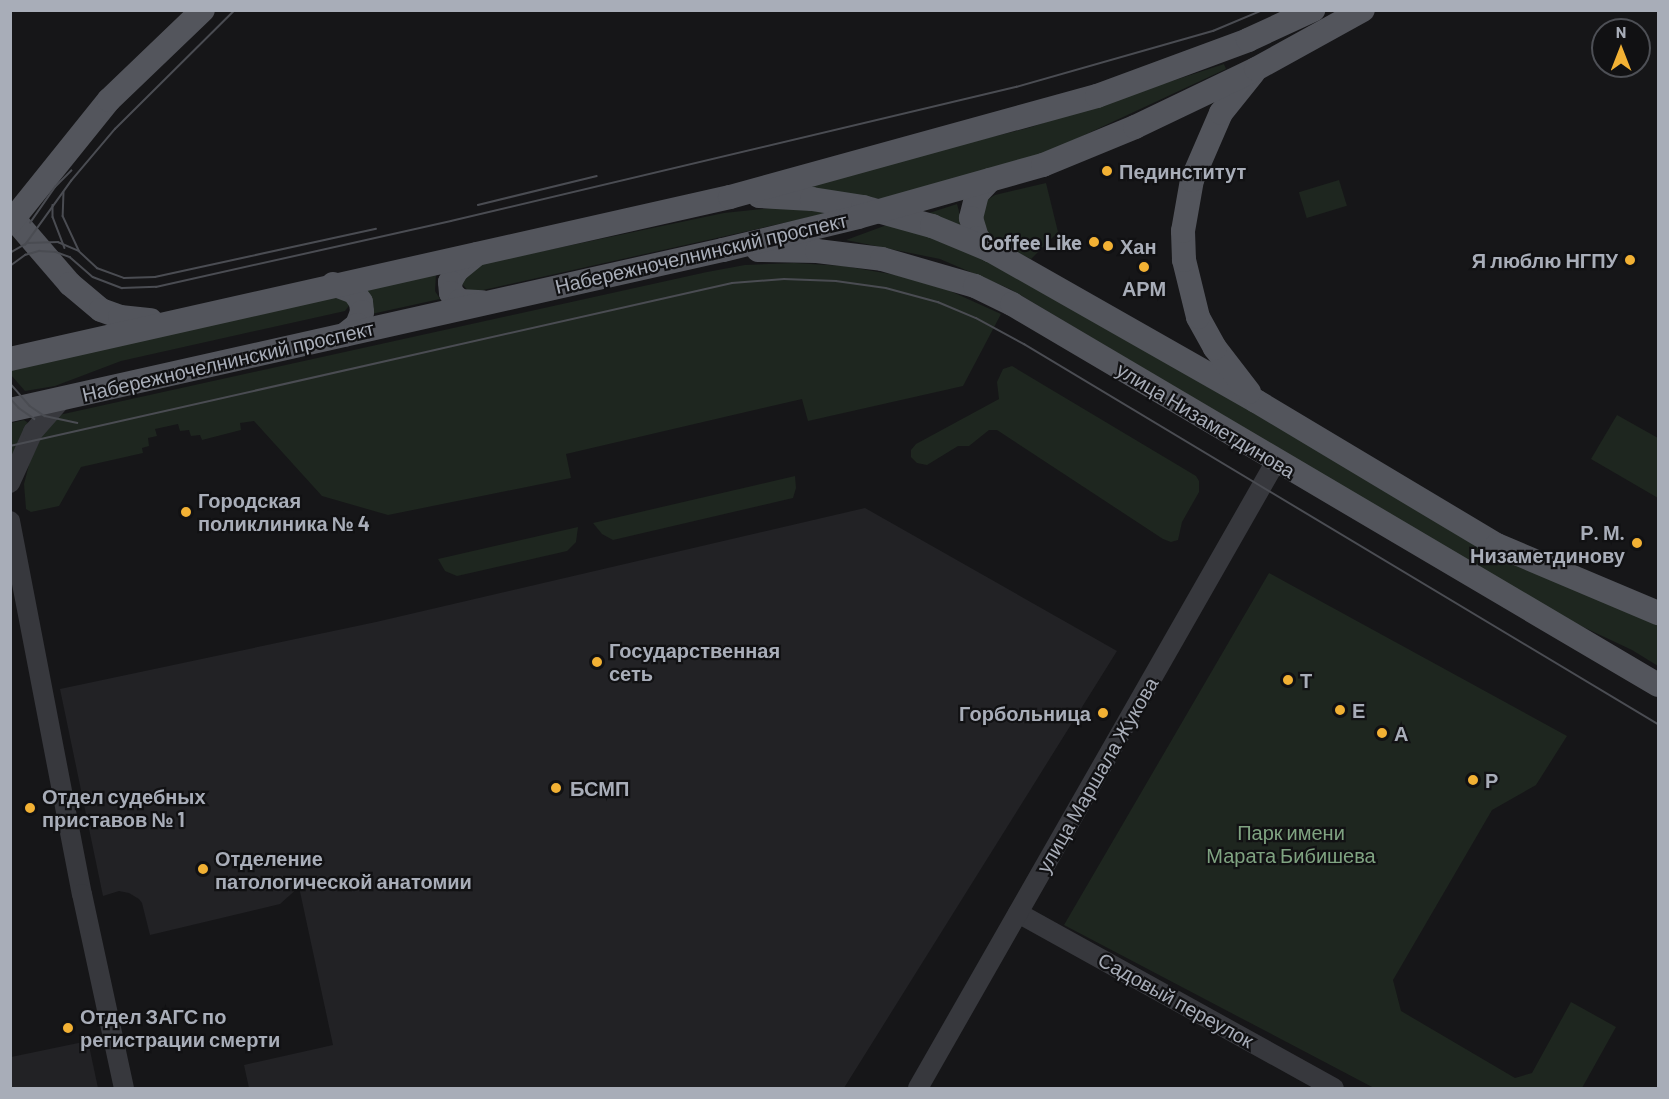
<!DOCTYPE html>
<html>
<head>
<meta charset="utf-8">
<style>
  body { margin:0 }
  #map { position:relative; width:1669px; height:1099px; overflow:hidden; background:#161618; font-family:Barlow,sans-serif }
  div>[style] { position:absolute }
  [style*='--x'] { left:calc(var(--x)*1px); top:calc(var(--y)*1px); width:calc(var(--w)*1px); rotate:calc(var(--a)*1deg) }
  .built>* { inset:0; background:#222225 }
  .green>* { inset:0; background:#1e261f; transform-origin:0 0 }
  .minor>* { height:20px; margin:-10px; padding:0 10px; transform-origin:10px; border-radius:10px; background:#37383d }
  .major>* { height:24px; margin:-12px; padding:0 12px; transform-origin:12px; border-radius:12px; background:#53555c }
  .tram>* { height:1.5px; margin:-0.75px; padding:0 0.75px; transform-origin:0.75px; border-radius:0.75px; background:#4a4c52 }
  .dots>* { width:16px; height:16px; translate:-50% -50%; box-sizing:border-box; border:3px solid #111113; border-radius:50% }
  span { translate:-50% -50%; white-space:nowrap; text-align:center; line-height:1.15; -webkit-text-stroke:4.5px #111113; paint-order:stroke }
  .poi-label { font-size:20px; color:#a8adb8; font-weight:700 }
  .left { translate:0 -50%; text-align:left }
  .right { translate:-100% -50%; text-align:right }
  .street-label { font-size:20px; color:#a8adb8 }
  .park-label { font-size:20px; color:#7fa381 }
  .frame { position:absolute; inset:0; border:12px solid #a8adb8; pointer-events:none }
  .north { position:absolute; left:1591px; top:18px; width:60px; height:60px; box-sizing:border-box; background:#111113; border:2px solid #4d4f55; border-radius:50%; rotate:0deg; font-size:16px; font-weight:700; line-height:24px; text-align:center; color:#a8adb8 }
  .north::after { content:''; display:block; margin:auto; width:21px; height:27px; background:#f2b134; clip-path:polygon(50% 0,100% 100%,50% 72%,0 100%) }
</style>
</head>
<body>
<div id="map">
  <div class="built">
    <div style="clip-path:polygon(865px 508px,1117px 651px,844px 1088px,249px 1088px,244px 1065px,333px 1045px,299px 887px,280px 904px,150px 935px,142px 903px,139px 899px,129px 893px,119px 891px,103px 896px,60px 689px,376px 622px)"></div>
    <div style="clip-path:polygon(88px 1041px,98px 1088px,11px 1088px,11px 1057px)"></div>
  </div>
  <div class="green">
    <div style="clip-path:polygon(1224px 64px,1226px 69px,1048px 152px,888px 200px,793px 186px,1028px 128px)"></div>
    <div style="left:1339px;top:180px;width:27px;height:42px;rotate:73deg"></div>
    <div style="clip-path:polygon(1046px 183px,1058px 232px,1031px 259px,989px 238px,983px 231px,982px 206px,987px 200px,995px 195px)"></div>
    <div style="clip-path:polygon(957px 204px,964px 230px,926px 214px)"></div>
    <div style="clip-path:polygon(781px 207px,842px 210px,470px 293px,462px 284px,467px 267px,724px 213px)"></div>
    <div style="clip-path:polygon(895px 222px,991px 259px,1658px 621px,1658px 666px,1632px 650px,1564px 618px,1010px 289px,940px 259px,846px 240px)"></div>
    <div style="clip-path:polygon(794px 263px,844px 266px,896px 275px,948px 290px,1001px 314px,963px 386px,808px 421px,802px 399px,566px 454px,571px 478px,388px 515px,322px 496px,254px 421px,240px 423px,241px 430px,202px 440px,200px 435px,191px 436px,189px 430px,180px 431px,178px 424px,155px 429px,157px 436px,148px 438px,149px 446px,142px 448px,143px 453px,81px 467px,59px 506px,31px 512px,26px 509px,24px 484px,30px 461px,44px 432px,59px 415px,707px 272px,745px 265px)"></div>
    <div style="clip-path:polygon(436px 274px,435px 291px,440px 299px,367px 315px,361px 291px)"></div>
    <div style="clip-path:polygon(344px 294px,351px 303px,345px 311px,121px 361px,55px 386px,25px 391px,11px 375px,11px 369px)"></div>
    <div style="clip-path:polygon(1012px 366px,1196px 476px,1199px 481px,1199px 492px,1182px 522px,1178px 540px,1171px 542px,1163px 539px,997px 430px,989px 430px,969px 446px,958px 446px,927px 465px,917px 463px,911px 457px,911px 450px,916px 444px,999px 399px,997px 382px,1003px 369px)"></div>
    <div style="clip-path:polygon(1617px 415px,1658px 438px,1658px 498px,1591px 459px)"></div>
    <div style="clip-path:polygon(24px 420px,31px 425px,11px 462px,11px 423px)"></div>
    <div style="clip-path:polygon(795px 476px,796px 488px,793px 498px,613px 540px,602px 534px,593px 523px)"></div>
    <div style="clip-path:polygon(578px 527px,576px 542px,567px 551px,457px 576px,445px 571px,438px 559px)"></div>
    <div style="clip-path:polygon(1269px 573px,1567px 736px,1536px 785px,1492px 810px,1393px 980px,1401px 1011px,1515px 1078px,1532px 1073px,1571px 1002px,1616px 1027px,1582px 1088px,1374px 1088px,1064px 925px)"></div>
  </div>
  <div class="minor">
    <div style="--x:10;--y:483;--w:56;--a:-65.7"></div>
    <div style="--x:33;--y:432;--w:45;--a:-48.6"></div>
    <div style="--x:10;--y:521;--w:380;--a:79.1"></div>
    <div style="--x:82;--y:894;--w:198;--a:77.8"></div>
    <div style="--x:1018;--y:913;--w:361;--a:29"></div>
    <div style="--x:918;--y:1088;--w:722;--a:-60.27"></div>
  </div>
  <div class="major">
    <div style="--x:990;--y:180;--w:19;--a:133"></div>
    <div style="--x:977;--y:194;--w:25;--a:104"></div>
    <div style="--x:971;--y:218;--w:21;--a:73"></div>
    <div style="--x:977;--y:238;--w:18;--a:43"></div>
    <div style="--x:759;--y:196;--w:53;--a:3.2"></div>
    <div style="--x:812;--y:199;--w:52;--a:8.9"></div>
    <div style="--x:863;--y:207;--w:72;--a:15.4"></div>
    <div style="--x:932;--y:226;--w:63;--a:22.5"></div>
    <div style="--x:990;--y:250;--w:306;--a:29.6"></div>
    <div style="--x:1256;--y:401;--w:281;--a:30.9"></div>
    <div style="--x:1497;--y:545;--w:175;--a:22.9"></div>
    <div style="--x:14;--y:219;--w:86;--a:49.3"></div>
    <div style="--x:70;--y:284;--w:40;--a:40"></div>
    <div style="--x:101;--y:310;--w:20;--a:20"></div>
    <div style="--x:120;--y:317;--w:31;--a:6"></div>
    <div style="--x:10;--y:223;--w:158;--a:-51.2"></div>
    <div style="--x:109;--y:100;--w:130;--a:-43.8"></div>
    <div style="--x:758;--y:250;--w:59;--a:1"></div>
    <div style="--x:817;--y:251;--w:65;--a:7"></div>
    <div style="--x:882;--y:259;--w:97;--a:16.2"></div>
    <div style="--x:975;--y:286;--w:41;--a:25.9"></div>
    <div style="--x:1012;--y:304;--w:750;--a:30.53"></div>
    <div style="--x:477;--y:254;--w:26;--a:141"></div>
    <div style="--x:457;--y:270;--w:14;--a:120"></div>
    <div style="--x:450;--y:282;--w:11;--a:85"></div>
    <div style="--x:451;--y:293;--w:12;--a:42"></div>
    <div style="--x:460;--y:301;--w:22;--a:3"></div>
    <div style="--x:333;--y:284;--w:22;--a:21"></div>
    <div style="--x:354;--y:292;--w:12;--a:55"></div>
    <div style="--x:361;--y:302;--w:10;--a:84"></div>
    <div style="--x:362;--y:312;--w:14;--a:111"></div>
    <div style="--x:357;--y:325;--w:16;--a:142"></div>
    <div style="--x:10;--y:359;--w:738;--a:-12.68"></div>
    <div style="--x:730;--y:197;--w:381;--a:-15.4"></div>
    <div style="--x:1097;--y:96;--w:161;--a:-20.3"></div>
    <div style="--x:1248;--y:40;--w:72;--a:-24.8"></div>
    <div style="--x:1249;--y:392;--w:56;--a:-127.7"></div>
    <div style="--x:1215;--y:348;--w:35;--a:-119"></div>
    <div style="--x:1198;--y:317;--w:59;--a:-103.8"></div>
    <div style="--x:1184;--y:260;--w:29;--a:-92"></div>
    <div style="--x:1183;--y:231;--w:52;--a:-80"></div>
    <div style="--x:1192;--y:180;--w:73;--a:-66.6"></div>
    <div style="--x:1221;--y:113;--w:51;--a:-51.3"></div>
    <div style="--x:10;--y:410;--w:731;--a:-12.65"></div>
    <div style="--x:723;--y:250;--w:139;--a:-13.7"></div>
    <div style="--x:858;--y:217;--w:192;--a:-15.7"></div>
    <div style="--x:1043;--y:165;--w:100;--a:-22.4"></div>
    <div style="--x:1135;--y:127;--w:134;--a:-25.6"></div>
    <div style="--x:1256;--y:69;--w:122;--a:-28.9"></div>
  </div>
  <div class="tram">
    <div style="--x:64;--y:192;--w:24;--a:92"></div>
    <div style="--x:63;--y:216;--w:38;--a:65"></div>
    <div style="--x:53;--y:205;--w:12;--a:90"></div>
    <div style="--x:53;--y:217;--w:33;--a:69"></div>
    <div style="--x:478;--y:205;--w:122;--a:-13.7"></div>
    <div style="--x:30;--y:223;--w:44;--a:-55.2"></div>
    <div style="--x:55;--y:187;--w:23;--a:-45"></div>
    <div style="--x:25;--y:245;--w:79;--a:-54.3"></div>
    <div style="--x:71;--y:181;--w:68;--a:-49.8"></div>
    <div style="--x:115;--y:129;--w:169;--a:-44.8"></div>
    <div style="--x:10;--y:253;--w:20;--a:-30"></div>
    <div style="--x:27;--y:243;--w:31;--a:-2"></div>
    <div style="--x:58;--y:242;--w:23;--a:23"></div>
    <div style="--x:79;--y:251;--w:25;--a:43"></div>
    <div style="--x:97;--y:268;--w:29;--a:20"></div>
    <div style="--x:124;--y:278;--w:31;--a:-2"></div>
    <div style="--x:155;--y:277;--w:226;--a:-12.3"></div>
    <div style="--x:10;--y:266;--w:19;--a:-36"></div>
    <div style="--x:25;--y:255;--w:15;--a:-16"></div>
    <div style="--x:39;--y:251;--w:17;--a:3"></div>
    <div style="--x:56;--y:252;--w:15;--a:20"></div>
    <div style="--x:70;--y:257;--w:30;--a:41"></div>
    <div style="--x:93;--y:277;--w:31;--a:21"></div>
    <div style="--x:122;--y:288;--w:34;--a:-2"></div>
    <div style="--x:156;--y:287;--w:302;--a:-12.6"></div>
    <div style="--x:451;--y:221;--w:581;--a:-13.34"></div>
    <div style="--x:1016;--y:87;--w:205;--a:-15.9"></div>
    <div style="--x:1213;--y:31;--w:54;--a:-22.8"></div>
    <div style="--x:10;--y:383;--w:30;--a:49"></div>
    <div style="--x:30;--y:406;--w:18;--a:34"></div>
    <div style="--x:45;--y:416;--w:33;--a:12"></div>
    <div style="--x:10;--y:398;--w:13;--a:48"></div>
    <div style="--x:19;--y:408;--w:19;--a:35"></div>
    <div style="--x:10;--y:446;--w:740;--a:-12.72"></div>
    <div style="--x:732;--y:283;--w:52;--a:-4.4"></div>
    <div style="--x:784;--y:279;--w:52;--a:2.2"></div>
    <div style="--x:836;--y:281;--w:50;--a:8"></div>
    <div style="--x:886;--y:288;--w:54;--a:15.1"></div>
    <div style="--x:938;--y:302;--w:41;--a:22.8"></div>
    <div style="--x:976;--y:318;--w:55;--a:28.4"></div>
    <div style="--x:1024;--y:344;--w:739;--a:30.94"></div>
  </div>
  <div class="dots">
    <div style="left:1107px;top:171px;background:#f2b134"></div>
    <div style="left:1094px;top:242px;background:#f2b134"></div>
    <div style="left:1108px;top:246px;background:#f2b134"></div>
    <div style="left:1630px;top:260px;background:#f2b134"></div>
    <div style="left:1144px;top:267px;background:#f2b134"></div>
    <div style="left:186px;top:512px;background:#f2b134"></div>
    <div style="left:1637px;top:543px;background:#f2b134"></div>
    <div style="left:597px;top:662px;background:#f2b134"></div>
    <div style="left:1288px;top:680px;background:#f2b134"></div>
    <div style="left:1340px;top:710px;background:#f2b134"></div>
    <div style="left:1103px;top:713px;background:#f2b134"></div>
    <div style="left:1382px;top:733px;background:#f2b134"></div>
    <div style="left:1473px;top:780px;background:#f2b134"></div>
    <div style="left:556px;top:788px;background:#f2b134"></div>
    <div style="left:30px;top:808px;background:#f2b134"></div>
    <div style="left:203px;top:869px;background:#f2b134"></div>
    <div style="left:68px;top:1028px;background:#f2b134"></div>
  </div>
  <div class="poi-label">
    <span class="left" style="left:1119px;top:171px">Пединститут</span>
    <span class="right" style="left:1082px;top:242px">Coffee Like</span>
    <span class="left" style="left:1120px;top:246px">Хан</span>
    <span class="right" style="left:1618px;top:260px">Я люблю НГПУ</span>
    <span style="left:1144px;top:288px">АРМ</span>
    <span class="left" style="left:198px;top:512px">Городская<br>поликлиника № 4</span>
    <span class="right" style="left:1625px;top:544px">Р. М.<br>Низаметдинову</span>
    <span class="left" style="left:609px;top:662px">Государственная<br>сеть</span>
    <span class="left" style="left:1300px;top:680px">Т</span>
    <span class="left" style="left:1352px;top:710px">Е</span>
    <span class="right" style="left:1091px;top:713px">Горбольница</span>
    <span class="left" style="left:1394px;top:733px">А</span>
    <span class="left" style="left:1485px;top:780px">Р</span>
    <span class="left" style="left:570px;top:788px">БСМП</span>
    <span class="left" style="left:42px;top:808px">Отдел судебных<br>приставов № 1</span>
    <span class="left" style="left:215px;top:870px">Отделение<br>патологической анатомии</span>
    <span class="left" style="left:80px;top:1028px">Отдел ЗАГС по<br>регистрации смерти</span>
  </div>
  <div class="street-label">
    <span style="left:701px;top:253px;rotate:-13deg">Набережночелнинский проспект</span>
    <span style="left:228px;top:361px;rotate:-13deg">Набережночелнинский проспект</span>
    <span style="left:1206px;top:420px;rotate:31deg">улица Низаметдинова</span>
    <span style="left:1097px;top:775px;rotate:-60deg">улица Маршала Жукова</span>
    <span style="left:1176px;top:1000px;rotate:29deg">Садовый переулок</span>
  </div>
  <div class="park-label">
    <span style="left:1291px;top:844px">Парк имени<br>Марата Бибишева</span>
  </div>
  <div class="frame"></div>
  <div class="north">N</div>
</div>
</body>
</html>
